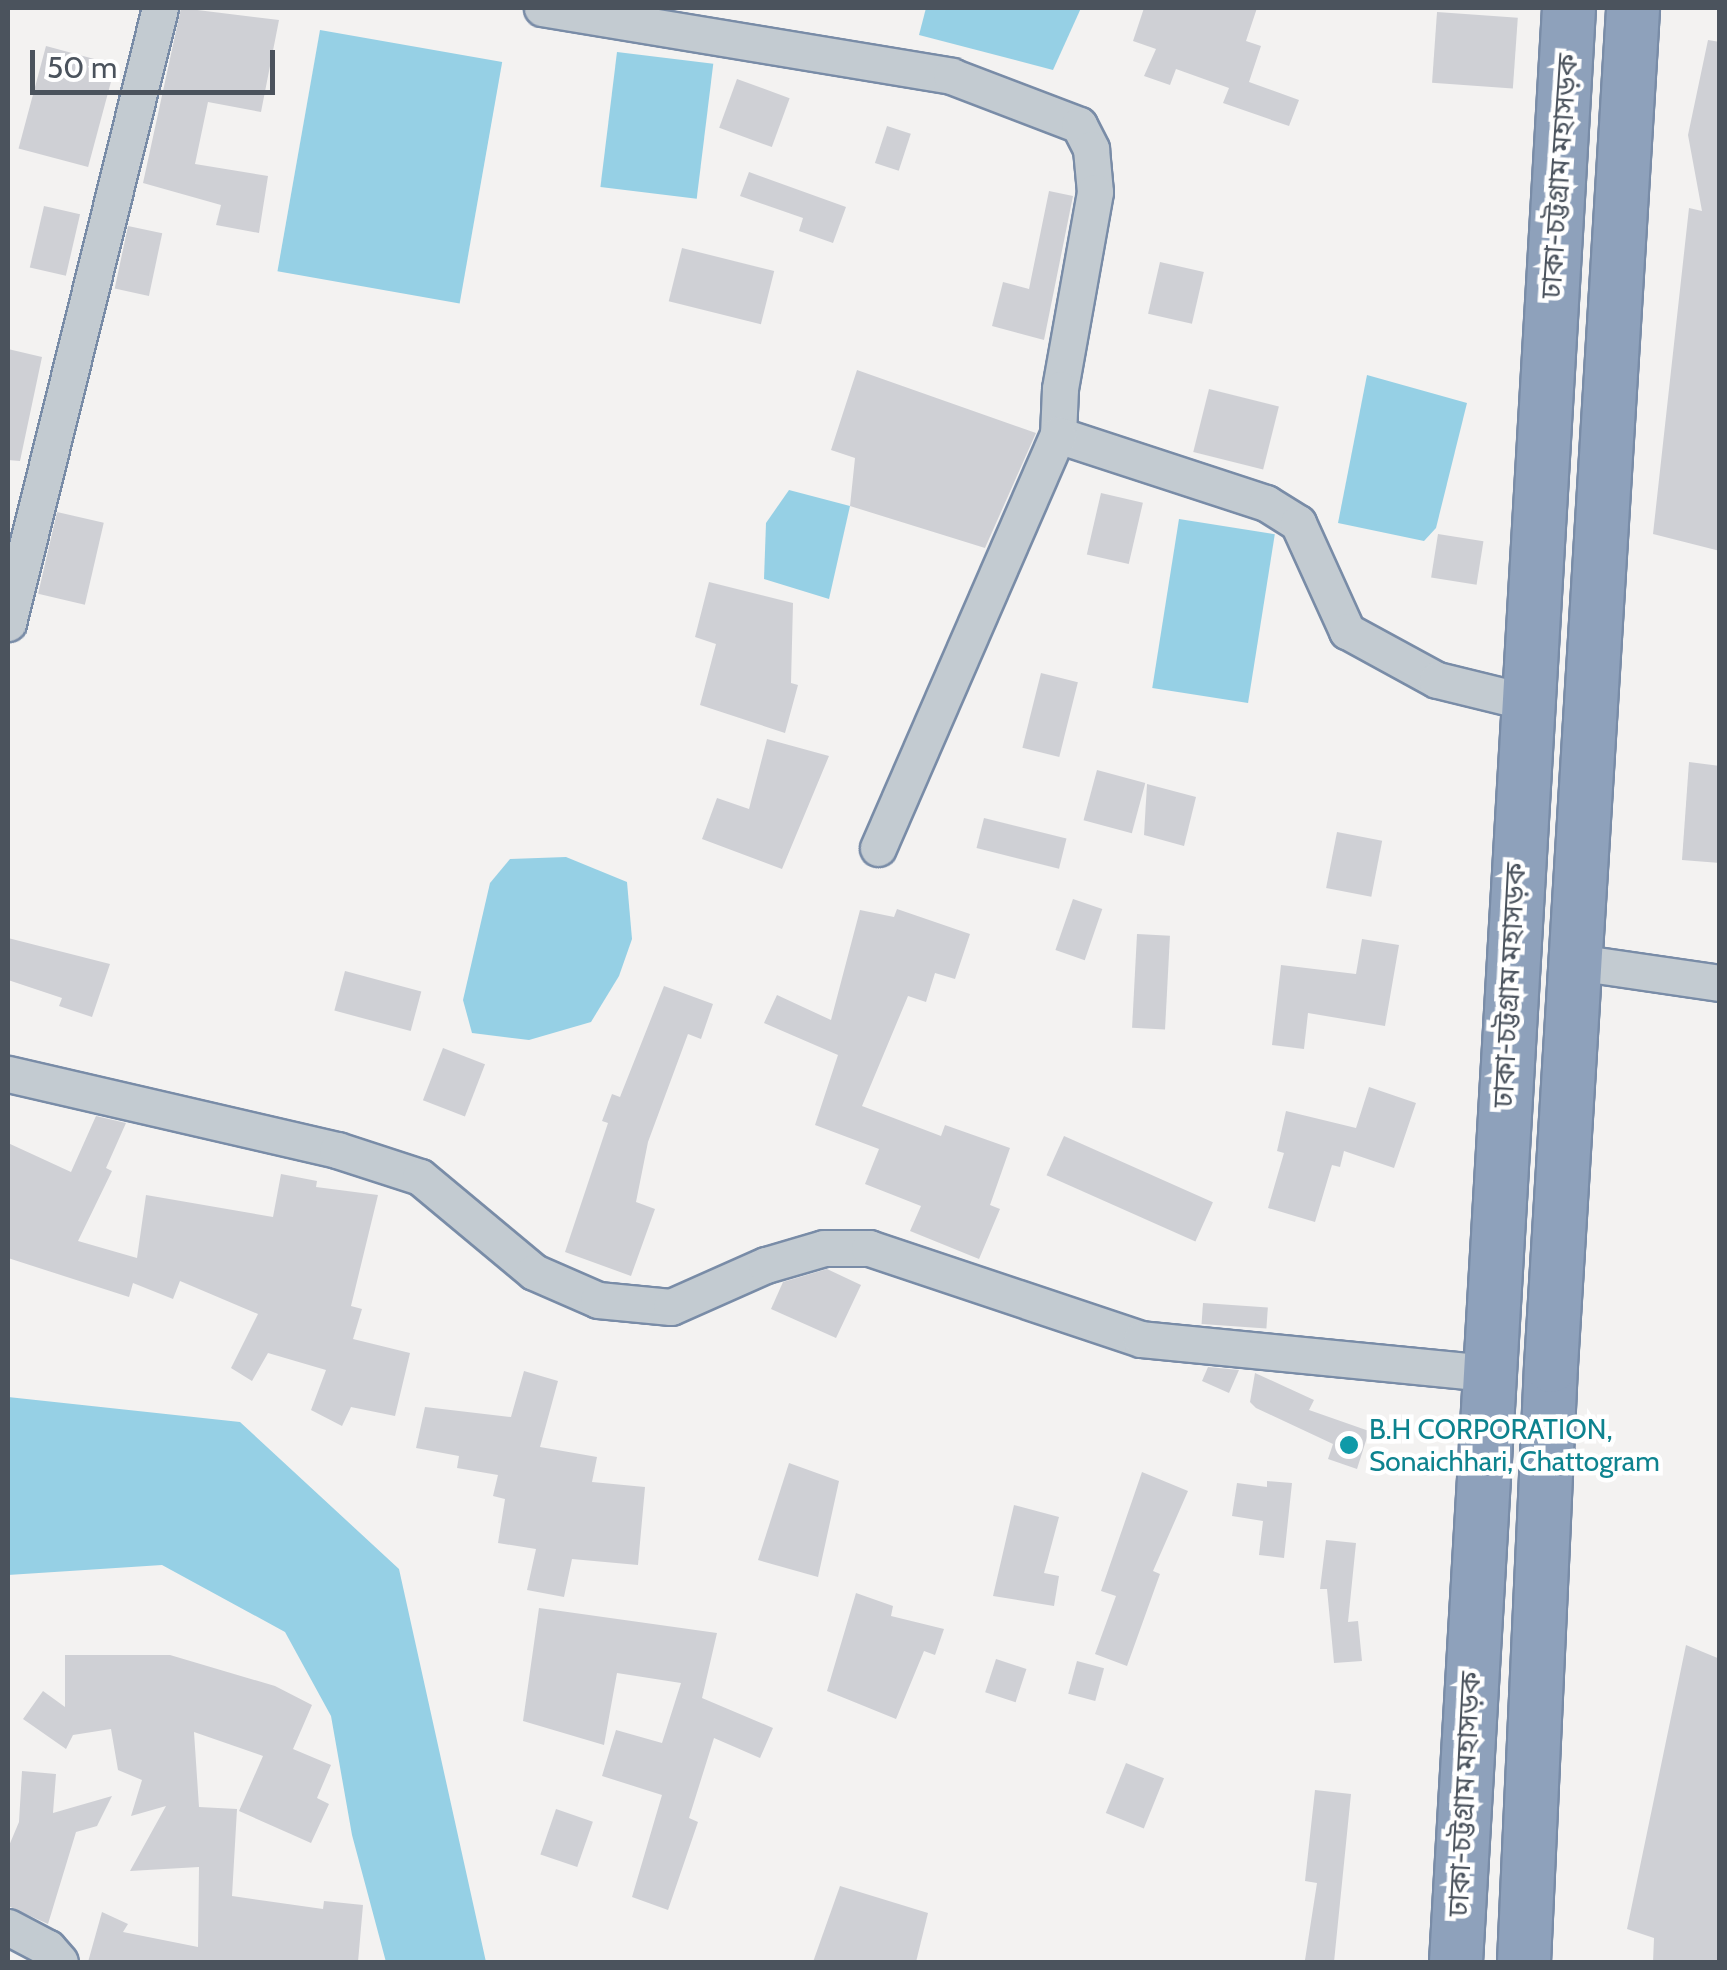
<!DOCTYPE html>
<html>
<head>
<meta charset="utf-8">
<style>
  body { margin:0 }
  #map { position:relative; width:1727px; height:1970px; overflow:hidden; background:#f3f2f1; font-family:Cabin,"Noto Sans Bengali",sans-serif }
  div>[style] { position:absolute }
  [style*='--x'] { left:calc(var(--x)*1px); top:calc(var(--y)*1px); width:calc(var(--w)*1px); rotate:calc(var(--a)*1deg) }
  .water>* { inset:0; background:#96d0e5; transform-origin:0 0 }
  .building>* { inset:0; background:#cfd0d5; transform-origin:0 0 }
  .roads { filter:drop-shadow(2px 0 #798ca7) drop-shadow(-2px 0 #798ca7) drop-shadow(0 2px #798ca7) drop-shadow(0 -2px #798ca7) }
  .minor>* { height:35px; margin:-17.5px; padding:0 17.5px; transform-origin:17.5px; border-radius:17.5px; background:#c3cbd1 }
  .highway>* { height:52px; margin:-26px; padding:0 26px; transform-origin:26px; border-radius:26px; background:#8ea1bb }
  .dots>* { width:28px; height:28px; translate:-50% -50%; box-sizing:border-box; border:5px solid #fff; border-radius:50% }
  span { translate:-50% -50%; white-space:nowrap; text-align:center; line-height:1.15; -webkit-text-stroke:9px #fff; paint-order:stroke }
  .street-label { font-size:28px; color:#4b535d }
  .culture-label { font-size:28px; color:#0d838f }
  .left { translate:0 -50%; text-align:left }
  .frame { position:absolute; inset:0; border:10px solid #4b535d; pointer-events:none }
  .scale { position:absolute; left:30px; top:50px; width:245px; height:45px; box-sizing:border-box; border:5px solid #4b535d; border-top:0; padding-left:12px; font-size:30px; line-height:35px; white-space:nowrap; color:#4b535d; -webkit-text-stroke:8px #fff; paint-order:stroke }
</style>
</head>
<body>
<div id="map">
  <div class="water">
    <div style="clip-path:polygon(926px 8px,1081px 8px,1053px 70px,919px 35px)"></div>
    <div style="left:320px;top:30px;width:185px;height:245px;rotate:10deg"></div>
    <div style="left:617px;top:52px;width:97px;height:136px;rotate:7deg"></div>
    <div style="clip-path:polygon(1367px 375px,1467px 403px,1436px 528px,1424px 541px,1338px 523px)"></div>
    <div style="clip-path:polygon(789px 490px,850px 506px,829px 599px,764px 579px,766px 523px)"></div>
    <div style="left:1179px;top:519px;width:97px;height:171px;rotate:9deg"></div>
    <div style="clip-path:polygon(566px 857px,627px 882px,632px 939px,619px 976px,591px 1022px,529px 1040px,472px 1033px,463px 1000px,490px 883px,510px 859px)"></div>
    <div style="clip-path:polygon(8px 1397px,240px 1422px,399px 1569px,486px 1962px,386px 1962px,352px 1835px,331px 1716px,285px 1632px,162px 1565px,8px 1575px)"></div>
  </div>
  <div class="building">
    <div style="clip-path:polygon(181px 8px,279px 20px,261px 112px,208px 102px,195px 164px,268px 176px,259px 233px,216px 225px,221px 205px,143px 183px)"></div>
    <div style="clip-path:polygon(1144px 8px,1257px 8px,1246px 41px,1261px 46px,1249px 82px,1299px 100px,1289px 126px,1223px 103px,1229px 88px,1176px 69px,1170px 85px,1144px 76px,1156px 49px,1133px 41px)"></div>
    <div style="left:1437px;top:12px;width:81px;height:71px;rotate:4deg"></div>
    <div style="clip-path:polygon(1708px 40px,1720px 42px,1720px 551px,1653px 534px,1689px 208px,1702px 211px,1688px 135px)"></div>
    <div style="left:46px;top:46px;width:72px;height:106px;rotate:15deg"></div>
    <div style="left:737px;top:79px;width:56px;height:52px;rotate:20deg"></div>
    <div style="left:887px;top:126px;width:25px;height:39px;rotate:18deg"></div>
    <div style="clip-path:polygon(749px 172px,846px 207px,833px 243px,799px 231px,803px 218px,740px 196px)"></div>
    <div style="clip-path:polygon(1049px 191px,1073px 196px,1044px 340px,992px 326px,1003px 282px,1029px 289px)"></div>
    <div style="left:44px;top:206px;width:37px;height:63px;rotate:13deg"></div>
    <div style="left:128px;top:226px;width:35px;height:64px;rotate:12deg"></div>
    <div style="left:682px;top:248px;width:95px;height:55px;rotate:14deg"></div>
    <div style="left:1160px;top:262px;width:45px;height:53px;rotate:13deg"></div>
    <div style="clip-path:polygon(8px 349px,42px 357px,20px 461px,8px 460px)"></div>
    <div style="clip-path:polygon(857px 370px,1036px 433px,985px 548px,850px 506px,855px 458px,831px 450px)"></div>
    <div style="left:1209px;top:389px;width:72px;height:65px;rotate:14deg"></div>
    <div style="left:1101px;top:493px;width:43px;height:63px;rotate:13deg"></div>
    <div style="left:57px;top:512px;width:48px;height:84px;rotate:13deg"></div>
    <div style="left:1438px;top:534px;width:46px;height:44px;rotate:9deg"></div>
    <div style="clip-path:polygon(709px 582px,793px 603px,791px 683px,798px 685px,785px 733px,700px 705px,716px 644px,695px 637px)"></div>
    <div style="left:1041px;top:673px;width:38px;height:77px;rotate:14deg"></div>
    <div style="clip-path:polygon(767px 739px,829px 756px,782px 869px,702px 839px,717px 798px,749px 809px)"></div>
    <div style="clip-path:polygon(1689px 762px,1720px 766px,1720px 863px,1682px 860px)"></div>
    <div style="left:1097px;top:770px;width:50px;height:52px;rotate:15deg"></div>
    <div style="clip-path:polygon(1147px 784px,1196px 797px,1184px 846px,1144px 835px)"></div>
    <div style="left:984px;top:818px;width:85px;height:31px;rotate:14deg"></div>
    <div style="left:1337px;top:832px;width:46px;height:57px;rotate:11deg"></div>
    <div style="left:1073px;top:899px;width:31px;height:54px;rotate:19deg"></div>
    <div style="clip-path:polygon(897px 909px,970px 934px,955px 979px,935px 973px,926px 1002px,908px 996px,862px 1106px,941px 1136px,945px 1125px,1010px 1148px,990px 1205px,1000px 1209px,979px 1259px,910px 1231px,921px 1206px,865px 1184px,879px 1149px,815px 1125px,838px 1055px,764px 1023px,777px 995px,831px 1020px,860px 910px,894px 917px)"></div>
    <div style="left:1137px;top:934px;width:33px;height:94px;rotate:3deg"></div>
    <div style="clip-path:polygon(8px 938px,110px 964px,92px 1017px,59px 1006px,62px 998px,8px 980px)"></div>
    <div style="clip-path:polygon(1362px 939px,1399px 945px,1385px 1026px,1308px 1013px,1304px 1049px,1272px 1045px,1281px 965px,1356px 974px)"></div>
    <div style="left:345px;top:971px;width:79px;height:41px;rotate:15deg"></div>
    <div style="clip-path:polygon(664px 986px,713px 1004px,701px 1039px,688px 1034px,648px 1142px,636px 1202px,655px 1209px,631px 1276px,565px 1252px,608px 1123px,602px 1121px,612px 1094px,620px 1097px)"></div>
    <div style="left:443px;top:1048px;width:45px;height:56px;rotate:21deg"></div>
    <div style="clip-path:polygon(1369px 1087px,1416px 1103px,1394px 1168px,1344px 1151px,1340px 1167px,1332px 1165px,1315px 1222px,1268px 1208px,1284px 1153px,1277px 1151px,1286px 1111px,1356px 1128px)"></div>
    <div style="clip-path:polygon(96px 1116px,126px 1123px,106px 1168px,112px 1171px,78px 1241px,137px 1258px,146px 1195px,273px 1217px,281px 1174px,317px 1181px,316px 1187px,378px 1195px,351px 1306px,362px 1309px,353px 1339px,410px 1353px,395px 1416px,351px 1407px,342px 1426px,311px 1410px,326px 1370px,268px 1353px,252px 1381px,231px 1368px,258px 1314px,180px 1281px,173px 1299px,133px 1283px,129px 1297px,8px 1258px,8px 1143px,71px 1172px)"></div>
    <div style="left:1064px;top:1136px;width:163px;height:43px;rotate:24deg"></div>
    <div style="clip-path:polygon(827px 1269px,861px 1285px,836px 1338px,771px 1309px,783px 1282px)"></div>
    <div style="left:1203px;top:1303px;width:65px;height:21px;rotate:4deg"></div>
    <div style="clip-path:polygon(1208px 1367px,1239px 1370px,1229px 1393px,1202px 1381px)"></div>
    <div style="clip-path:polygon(524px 1371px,558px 1381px,540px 1447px,597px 1457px,592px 1482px,645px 1487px,638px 1565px,572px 1559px,564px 1597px,527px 1590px,536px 1549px,498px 1543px,505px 1499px,493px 1496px,498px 1475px,457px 1468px,459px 1456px,416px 1448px,425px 1407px,511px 1417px)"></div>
    <div style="clip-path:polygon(1255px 1373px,1314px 1400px,1309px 1410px,1369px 1431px,1357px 1469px,1328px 1459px,1333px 1444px,1256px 1408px,1250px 1402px)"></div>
    <div style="clip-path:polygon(789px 1463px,839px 1481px,818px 1577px,758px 1560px)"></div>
    <div style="clip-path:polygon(1142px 1472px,1188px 1491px,1153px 1571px,1160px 1574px,1127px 1666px,1095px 1654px,1116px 1596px,1101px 1591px)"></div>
    <div style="clip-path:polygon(1267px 1481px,1292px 1483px,1284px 1558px,1259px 1555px,1263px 1521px,1232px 1516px,1237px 1483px,1267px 1487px)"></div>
    <div style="clip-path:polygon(1014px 1505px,1059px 1517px,1044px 1573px,1059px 1576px,1054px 1606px,993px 1596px)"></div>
    <div style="clip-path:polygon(1326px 1540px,1356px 1543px,1348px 1622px,1358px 1621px,1362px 1661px,1334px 1663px,1327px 1589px,1320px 1589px)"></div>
    <div style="clip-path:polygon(856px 1593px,893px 1606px,891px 1616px,944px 1629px,935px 1655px,924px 1651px,896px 1719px,827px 1691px)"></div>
    <div style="clip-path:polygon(539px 1608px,717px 1633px,702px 1698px,773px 1728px,760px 1758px,714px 1738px,689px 1818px,698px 1822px,668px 1910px,632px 1897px,662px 1795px,602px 1776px,616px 1730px,662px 1743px,681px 1683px,617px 1673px,604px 1745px,523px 1721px)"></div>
    <div style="clip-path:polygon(1686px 1645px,1720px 1659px,1720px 1962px,1653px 1962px,1654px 1938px,1627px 1929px)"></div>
    <div style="clip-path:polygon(65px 1655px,170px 1655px,275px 1686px,312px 1705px,293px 1749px,331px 1765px,317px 1798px,329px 1804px,311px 1843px,239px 1811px,263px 1756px,194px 1732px,199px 1807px,237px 1809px,232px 1896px,323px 1909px,324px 1901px,363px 1905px,358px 1962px,88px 1962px,102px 1912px,128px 1924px,123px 1932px,198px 1947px,199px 1867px,130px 1871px,166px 1806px,131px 1816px,142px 1780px,118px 1770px,111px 1729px,73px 1735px,66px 1749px,23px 1719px,43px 1691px,65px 1707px)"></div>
    <div style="left:996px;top:1659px;width:32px;height:35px;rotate:18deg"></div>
    <div style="left:1077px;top:1661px;width:28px;height:34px;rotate:15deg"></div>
    <div style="left:1126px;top:1763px;width:41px;height:54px;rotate:22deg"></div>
    <div style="clip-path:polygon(22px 1771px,56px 1774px,53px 1813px,112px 1796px,97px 1826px,76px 1832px,48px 1924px,8px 1906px,8px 1848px,19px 1822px)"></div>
    <div style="clip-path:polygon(1315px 1790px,1351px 1794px,1334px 1962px,1305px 1960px,1317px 1883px,1305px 1881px)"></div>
    <div style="left:556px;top:1809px;width:39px;height:48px;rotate:19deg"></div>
    <div style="clip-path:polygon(840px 1886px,928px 1913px,916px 1962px,813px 1962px)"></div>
  </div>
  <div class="roads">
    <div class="minor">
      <div style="--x:542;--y:8;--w:415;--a:9.4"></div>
      <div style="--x:951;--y:76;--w:137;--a:20.9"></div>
      <div style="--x:1079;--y:125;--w:27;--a:63"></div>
      <div style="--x:1091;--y:149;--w:43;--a:84.7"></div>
      <div style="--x:1095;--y:192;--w:200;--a:100.1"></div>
      <div style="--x:1060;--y:389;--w:46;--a:92.5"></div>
      <div style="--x:1058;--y:435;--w:219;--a:18.1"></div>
      <div style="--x:1266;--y:503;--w:38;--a:32"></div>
      <div style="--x:1298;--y:523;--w:119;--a:65.6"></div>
      <div style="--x:1347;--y:631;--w:102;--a:28.6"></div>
      <div style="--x:1437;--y:680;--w:93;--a:13.7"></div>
      <div style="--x:8;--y:623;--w:634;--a:-76.12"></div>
      <div style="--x:878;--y:848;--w:451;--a:-66.5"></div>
      <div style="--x:1576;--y:962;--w:146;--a:8.3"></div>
      <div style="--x:8;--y:1074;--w:338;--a:13"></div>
      <div style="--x:337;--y:1150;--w:87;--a:18"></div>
      <div style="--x:420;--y:1177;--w:148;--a:39.8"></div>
      <div style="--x:534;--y:1272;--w:70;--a:23.6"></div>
      <div style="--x:598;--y:1300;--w:73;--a:5.5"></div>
      <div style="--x:671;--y:1307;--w:104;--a:-23.9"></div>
      <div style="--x:766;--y:1265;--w:60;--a:-16.3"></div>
      <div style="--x:824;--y:1248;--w:45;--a:0"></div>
      <div style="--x:869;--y:1248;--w:287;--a:18.5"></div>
      <div style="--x:1141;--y:1339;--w:346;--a:5.6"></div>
      <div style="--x:8;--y:1927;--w:45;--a:27.7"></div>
      <div style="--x:48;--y:1948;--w:18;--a:49"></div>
    </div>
    <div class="highway">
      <div style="--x:1456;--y:1962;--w:1957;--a:-86.69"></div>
      <div style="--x:1524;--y:1962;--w:597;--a:-87.41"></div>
      <div style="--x:1551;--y:1366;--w:1360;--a:-86.54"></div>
    </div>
  </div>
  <div class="dots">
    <div style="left:1349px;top:1445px;background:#0f9aa8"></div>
  </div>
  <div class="street-label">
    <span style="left:1559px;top:176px;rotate:-86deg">ঢাকা-চট্টগ্রাম মহাসড়ক</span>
    <span style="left:1509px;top:985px;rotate:-87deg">ঢাকা-চট্টগ্রাম মহাসড়ক</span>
    <span style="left:1464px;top:1794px;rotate:-87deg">ঢাকা-চট্টগ্রাম মহাসড়ক</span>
  </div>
  <div class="culture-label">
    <span class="left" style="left:1369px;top:1445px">B.H CORPORATION,<br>Sonaichhari, Chattogram</span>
  </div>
  <div class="frame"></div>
  <div class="scale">50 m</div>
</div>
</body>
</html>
